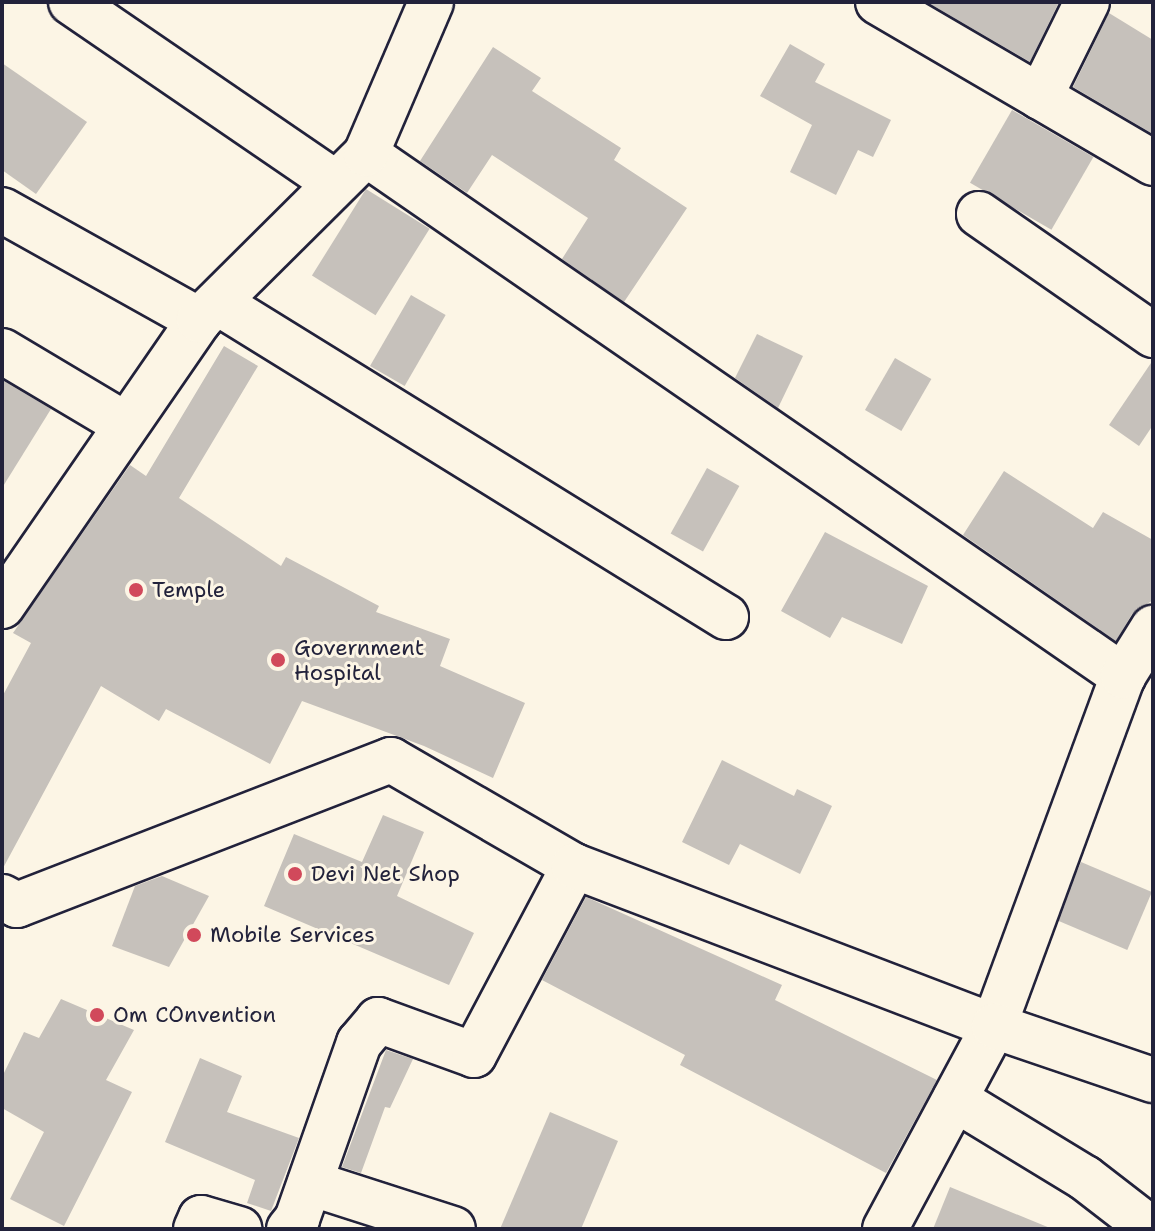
<!DOCTYPE html>
<html>
<head>
<meta charset="utf-8">
<style>
  body { margin:0 }
  #map { position:relative; width:1155px; height:1231px; overflow:hidden; background:#fcf5e5; font-family:"Shantell Sans",sans-serif }
  div>[style] { position:absolute }
  [style*='--x'] { left:calc(var(--x)*1px); top:calc(var(--y)*1px); width:calc(var(--w)*1px); rotate:calc(var(--a)*1deg) }
  .building>* { inset:0; background:#c6c1bb; transform-origin:0 0 }
  .roads { filter:drop-shadow(2px 0 #22223b) drop-shadow(-2px 0 #22223b) drop-shadow(0 2px #22223b) drop-shadow(0 -2px #22223b) }
  .minor>* { height:44px; margin:-22px; padding:0 22px; transform-origin:22px; border-radius:22px; background:#fcf5e5 }
  .tertiary>* { height:44px; margin:-22px; padding:0 22px; transform-origin:22px; border-radius:22px; background:#fcf5e5 }
  .dots>* { width:22px; height:22px; translate:-50% -50%; box-sizing:border-box; border:4px solid #fcf5e5; border-radius:50% }
  span { translate:-50% -50%; white-space:nowrap; text-align:center; line-height:1.15; -webkit-text-stroke:6px #fcf5e5; paint-order:stroke }
  .poi-label { font-size:22px; color:#22223b }
  .left { translate:0 -50%; text-align:left }
  .frame { position:absolute; inset:0; border:4px solid #22223b; pointer-events:none }
</style>
</head>
<body>
<div id="map">
  <div class="building">
    <div style="clip-path:polygon(927px 2px,1059px 2px,1030px 62px)"></div>
    <div style="clip-path:polygon(1109px 13px,1153px 40px,1153px 134px,1073px 87px)"></div>
    <div style="clip-path:polygon(790px 44px,825px 64px,815px 82px,891px 120px,873px 157px,858px 150px,836px 195px,790px 172px,812px 125px,760px 96px)"></div>
    <div style="clip-path:polygon(493px 47px,541px 78px,532px 91px,621px 148px,614px 160px,687px 208px,624px 302px,562px 259px,588px 218px,492px 155px,467px 193px,420px 161px)"></div>
    <div style="clip-path:polygon(2px 63px,87px 122px,36px 194px,2px 170px)"></div>
    <div style="left:1012px;top:110px;width:94px;height:84px;rotate:30deg"></div>
    <div style="left:366px;top:189px;width:75px;height:102px;rotate:32deg"></div>
    <div style="left:411px;top:295px;width:40px;height:82px;rotate:30deg"></div>
    <div style="clip-path:polygon(757px 334px,803px 356px,778px 408px,735px 378px)"></div>
    <div style="clip-path:polygon(224px 346px,258px 366px,179px 498px,281px 566px,286px 557px,379px 606px,376px 612px,450px 639px,440px 666px,525px 703px,493px 778px,424px 746px,302px 701px,270px 764px,166px 709px,159px 721px,101px 686px,2px 870px,2px 697px,31px 643px,13px 633px,130px 465px,146px 476px)"></div>
    <div style="left:895px;top:358px;width:42px;height:60px;rotate:30deg"></div>
    <div style="clip-path:polygon(1153px 360px,1153px 425px,1139px 446px,1109px 425px)"></div>
    <div style="clip-path:polygon(2px 380px,51px 409px,2px 488px)"></div>
    <div style="left:707px;top:468px;width:37px;height:75px;rotate:29deg"></div>
    <div style="clip-path:polygon(1004px 471px,1093px 528px,1103px 512px,1153px 540px,1153px 600px,1132px 614px,1116px 641px,963px 535px)"></div>
    <div style="clip-path:polygon(825px 532px,928px 586px,902px 644px,842px 617px,830px 638px,781px 611px)"></div>
    <div style="clip-path:polygon(722px 760px,794px 796px,797px 789px,832px 806px,800px 874px,740px 844px,729px 865px,682px 842px)"></div>
    <div style="clip-path:polygon(383px 815px,424px 832px,397px 896px,474px 933px,449px 985px,264px 906px,294px 834px,362px 862px)"></div>
    <div style="left:1081px;top:862px;width:77px;height:63px;rotate:23deg"></div>
    <div style="clip-path:polygon(162px 876px,209px 896px,169px 967px,112px 946px,135px 886px)"></div>
    <div style="clip-path:polygon(586px 897px,782px 985px,775px 1000px,937px 1080px,886px 1173px,680px 1065px,685px 1055px,542px 980px)"></div>
    <div style="clip-path:polygon(61px 999px,134px 1030px,106px 1080px,132px 1092px,64px 1226px,10px 1199px,44px 1132px,2px 1108px,2px 1077px,24px 1032px,39px 1038px)"></div>
    <div style="clip-path:polygon(386px 1050px,413px 1059px,390px 1108px,385px 1107px,361px 1173px,342px 1167px)"></div>
    <div style="clip-path:polygon(200px 1058px,242px 1076px,227px 1112px,299px 1138px,271px 1211px,247px 1203px,255px 1180px,165px 1142px)"></div>
    <div style="clip-path:polygon(550px 1112px,618px 1141px,581px 1229px,500px 1229px)"></div>
    <div style="clip-path:polygon(950px 1187px,1050px 1228px,1050px 1229px,933px 1229px)"></div>
  </div>
  <div class="roads">
    <div class="minor">
      <div style="--x:71;--y:2;--w:320;--a:34.4"></div>
      <div style="--x:878;--y:2;--w:319;--a:30.3"></div>
      <div style="--x:1040;--y:97;--w:106;--a:-63.7"></div>
      <div style="--x:366;--y:154;--w:920;--a:34.59"></div>
      <div style="--x:2;--y:210;--w:226;--a:29.2"></div>
      <div style="--x:979;--y:214;--w:212;--a:34.8"></div>
      <div style="--x:220;--y:304;--w:595;--a:31.74"></div>
      <div style="--x:2;--y:351;--w:141;--a:30.8"></div>
      <div style="--x:955;--y:1099;--w:152;--a:31.3"></div>
      <div style="--x:1085;--y:1178;--w:83;--a:37.7"></div>
      <div style="--x:310;--y:1183;--w:150;--a:17.8"></div>
      <div style="--x:196;--y:1229;--w:12;--a:-66"></div>
      <div style="--x:201;--y:1218;--w:40;--a:16"></div>
      <div style="--x:289;--y:1229;--w:13;--a:-51"></div>
      <div style="--x:297;--y:1219;--w:187;--a:-70.6"></div>
      <div style="--x:359;--y:1043;--w:30;--a:-50"></div>
      <div style="--x:378;--y:1020;--w:102;--a:20"></div>
      <div style="--x:474;--y:1055;--w:214;--a:-62.1"></div>
      <div style="--x:885;--y:1229;--w:230;--a:-61.8"></div>
      <div style="--x:994;--y:1026;--w:373;--a:-69.8"></div>
      <div style="--x:1123;--y:676;--w:57;--a:-58"></div>
    </div>
    <div class="tertiary">
      <div style="--x:2;--y:606;--w:347;--a:-55.4"></div>
      <div style="--x:199;--y:320;--w:235;--a:-44.8"></div>
      <div style="--x:366;--y:154;--w:165;--a:-66.8"></div>
      <div style="--x:2;--y:897;--w:17;--a:28"></div>
      <div style="--x:17;--y:905;--w:401;--a:-21.2"></div>
      <div style="--x:391;--y:760;--w:211;--a:30.1"></div>
      <div style="--x:574;--y:866;--w:449;--a:20.9"></div>
      <div style="--x:994;--y:1026;--w:168;--a:18.8"></div>
    </div>
  </div>
  <div class="dots">
    <div style="left:136px;top:590px;background:#d1495b"></div>
    <div style="left:278px;top:660px;background:#d1495b"></div>
    <div style="left:295px;top:874px;background:#d1495b"></div>
    <div style="left:194px;top:935px;background:#d1495b"></div>
    <div style="left:97px;top:1015px;background:#d1495b"></div>
  </div>
  <div class="poi-label">
    <span class="left" style="left:152px;top:590px">Temple</span>
    <span class="left" style="left:294px;top:660px">Government<br>Hospital</span>
    <span class="left" style="left:311px;top:874px">Devi Net Shop</span>
    <span class="left" style="left:210px;top:935px">Mobile Services</span>
    <span class="left" style="left:113px;top:1015px">Om COnvention</span>
  </div>
  <div class="frame"></div>
</div>
</body>
</html>
